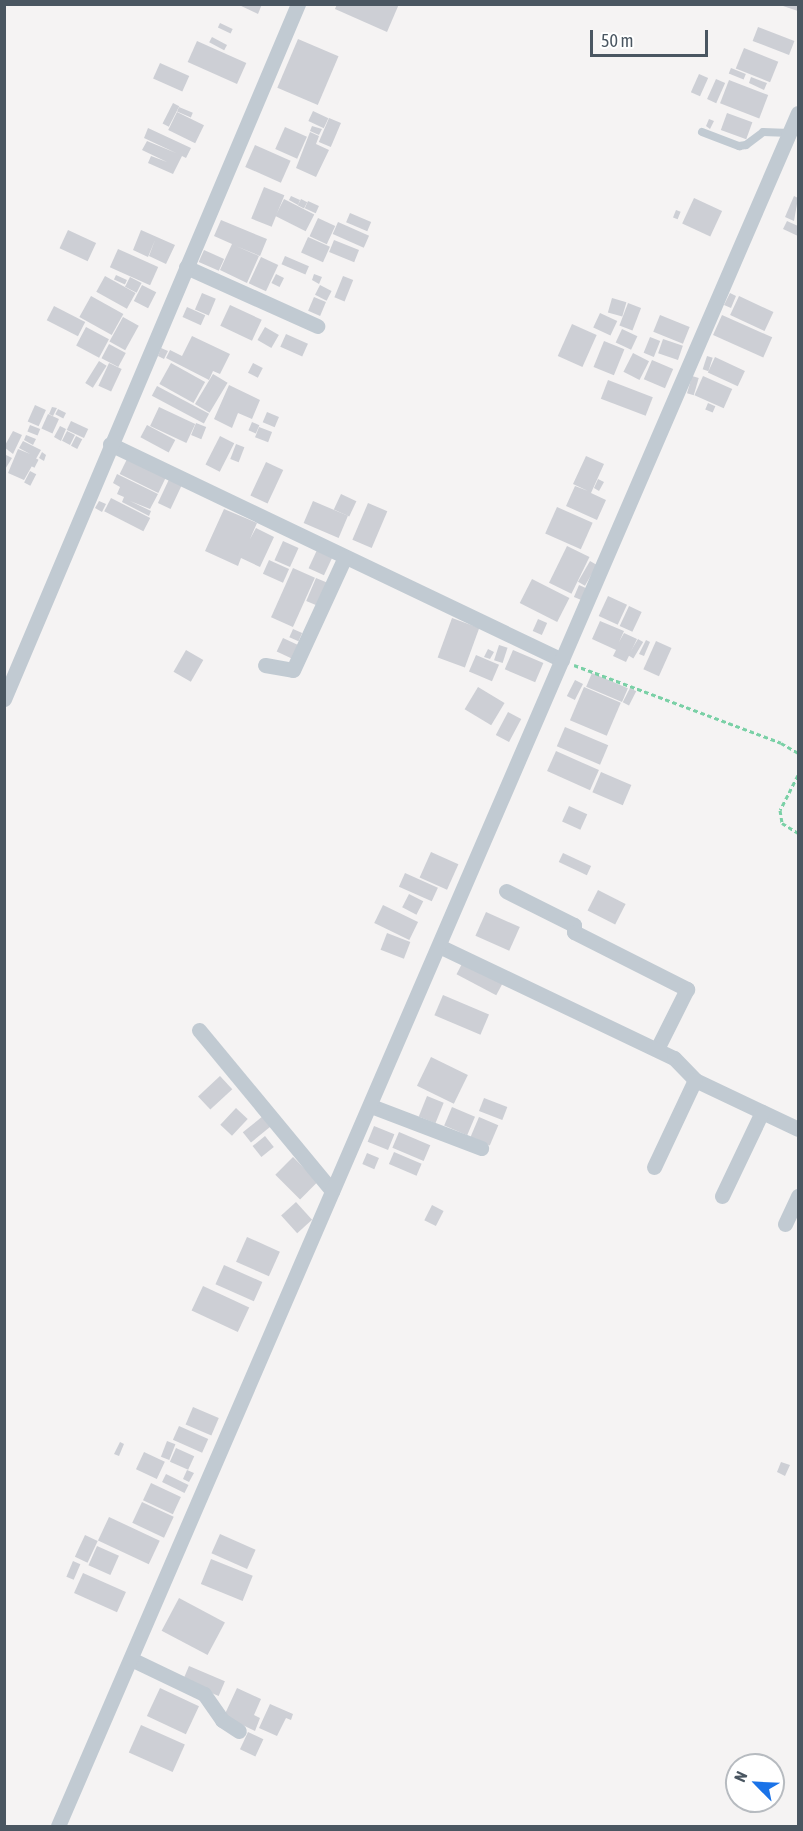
<!DOCTYPE html>
<html>
<head>
<meta charset="utf-8">
<style>
  body { margin:0 }
  #map { position:relative; width:803px; height:1831px; overflow:hidden; background:#f5f3f3; font-family:"Asap Condensed",sans-serif }
  div>[style] { position:absolute }
  [style*='--x'] { left:calc(var(--x)*1px); top:calc(var(--y)*1px); width:calc(var(--w)*1px); rotate:calc(var(--a)*1deg) }
  .building>* { inset:0; background:#cdcfd5; transform-origin:0 0 }
  .path>* { height:3px; margin-top:-1.5px; transform-origin:0; background:repeating-linear-gradient(90deg,#7ad0a6 0 4.5px,transparent 0 7.5px) }
  .service>* { height:8px; margin:-4px; padding:0 4px; transform-origin:4px; border-radius:4px; background:#c1cad2 }
  .minor>* { height:15px; margin:-7.5px; padding:0 7.5px; transform-origin:7.5px; border-radius:7.5px; background:#c1cad2 }
  span { translate:-50% -50%; white-space:nowrap; text-align:center; line-height:1.15; -webkit-text-stroke:5px #fff; paint-order:stroke }
  .frame { position:absolute; inset:0; border:6px solid #4a5661; pointer-events:none }
  .north { position:absolute; left:725px; top:1753px; width:60px; height:60px; box-sizing:border-box; background:#fff; border:2px solid #b7bbc0; border-radius:50%; rotate:294deg; font-size:16px; font-weight:700; line-height:24px; text-align:center; color:#4a5661 }
  .north::after { content:''; display:block; margin:auto; width:21px; height:27px; background:#1a73e8; clip-path:polygon(50% 0,100% 100%,50% 72%,0 100%) }
  .scale { position:absolute; left:590px; top:30px; width:118px; height:27px; box-sizing:border-box; border:3px solid #4a5661; border-top:0; padding-left:8px; font-size:18px; line-height:21px; white-space:nowrap; color:#4a5661; -webkit-text-stroke:4px #fff; paint-order:stroke }
</style>
</head>
<body>
<div id="map">
  <div class="building">
    <div style="clip-path:polygon(237px 4px,262px 4px,258px 14px)"></div>
    <div style="clip-path:polygon(337px 4px,399px 4px,387px 32px,335px 9px)"></div>
    <div style="clip-path:polygon(798px 4px,798px 11px,780px 5px,780px 4px)"></div>
    <div style="left:220px;top:23px;width:14px;height:5px;rotate:25deg"></div>
    <div style="left:758px;top:27px;width:39px;height:15px;rotate:21deg"></div>
    <div style="left:212px;top:37px;width:17px;height:6px;rotate:28deg"></div>
    <div style="left:298px;top:39px;width:44px;height:53px;rotate:23deg"></div>
    <div style="left:197px;top:41px;width:54px;height:23px;rotate:24deg"></div>
    <div style="left:744px;top:48px;width:37px;height:22px;rotate:22deg"></div>
    <div style="left:160px;top:63px;width:32px;height:17px;rotate:24deg"></div>
    <div style="left:731px;top:68px;width:16px;height:6px;rotate:22deg"></div>
    <div style="left:699px;top:74px;width:10px;height:20px;rotate:24deg"></div>
    <div style="clip-path:polygon(751px 77px,767px 83px,764px 90px,749px 83px)"></div>
    <div style="left:716px;top:79px;width:10px;height:22px;rotate:24deg"></div>
    <div style="left:729px;top:80px;width:42px;height:25px;rotate:21deg"></div>
    <div style="left:173px;top:103px;width:7px;height:23px;rotate:27deg"></div>
    <div style="left:179px;top:107px;width:15px;height:5px;rotate:23deg"></div>
    <div style="left:313px;top:111px;width:17px;height:11px;rotate:25deg"></div>
    <div style="left:177px;top:112px;width:30px;height:20px;rotate:26deg"></div>
    <div style="left:727px;top:113px;width:27px;height:18px;rotate:20deg"></div>
    <div style="left:329px;top:118px;width:13px;height:26px;rotate:23deg"></div>
    <div style="clip-path:polygon(709px 119px,714px 121px,710px 129px,706px 126px)"></div>
    <div style="clip-path:polygon(312px 126px,322px 129px,319px 135px,310px 131px)"></div>
    <div style="left:285px;top:127px;width:24px;height:24px;rotate:24deg"></div>
    <div style="clip-path:polygon(148px 128px,191px 148px,186px 158px,182px 156px,173px 174px,148px 163px,151px 156px,167px 162px,142px 150px,147px 141px,176px 153px,144px 138px)"></div>
    <div style="clip-path:polygon(310px 132px,319px 136px,316px 144px,329px 150px,316px 177px,296px 168px)"></div>
    <div style="left:255px;top:145px;width:39px;height:24px;rotate:24deg"></div>
    <div style="left:264px;top:187px;width:22px;height:34px;rotate:22deg"></div>
    <div style="clip-path:polygon(291px 196px,300px 200px,298px 205px,289px 200px)"></div>
    <div style="clip-path:polygon(794px 196px,798px 198px,794px 221px,785px 217px)"></div>
    <div style="left:694px;top:198px;width:31px;height:28px;rotate:25deg"></div>
    <div style="left:284px;top:199px;width:34px;height:19px;rotate:27deg"></div>
    <div style="left:301px;top:199px;width:7px;height:7px;rotate:27deg"></div>
    <div style="left:308px;top:201px;width:12px;height:8px;rotate:24deg"></div>
    <div style="left:676px;top:210px;width:5px;height:8px;rotate:22deg"></div>
    <div style="left:350px;top:213px;width:23px;height:10px;rotate:23deg"></div>
    <div style="left:318px;top:218px;width:19px;height:20px;rotate:25deg"></div>
    <div style="clip-path:polygon(221px 220px,267px 239px,260px 256px,236px 246px,259px 256px,247px 283px,220px 270px,232px 244px,214px 236px)"></div>
    <div style="clip-path:polygon(787px 221px,798px 226px,798px 236px,783px 229px)"></div>
    <div style="left:338px;top:222px;width:34px;height:13px;rotate:24deg"></div>
    <div style="left:68px;top:230px;width:31px;height:20px;rotate:25deg"></div>
    <div style="clip-path:polygon(141px 230px,175px 245px,166px 264px,149px 256px,155px 240px,148px 257px,133px 250px)"></div>
    <div style="left:308px;top:237px;width:24px;height:17px;rotate:24deg"></div>
    <div style="left:334px;top:240px;width:27px;height:13px;rotate:22deg"></div>
    <div style="left:118px;top:249px;width:44px;height:20px;rotate:24deg"></div>
    <div style="left:204px;top:250px;width:22px;height:13px;rotate:24deg"></div>
    <div style="left:285px;top:256px;width:26px;height:9px;rotate:23deg"></div>
    <div style="left:261px;top:257px;width:19px;height:29px;rotate:25deg"></div>
    <div style="left:276px;top:274px;width:9px;height:10px;rotate:27deg"></div>
    <div style="clip-path:polygon(314px 274px,322px 277px,319px 284px,312px 280px)"></div>
    <div style="left:116px;top:275px;width:12px;height:5px;rotate:24deg"></div>
    <div style="left:105px;top:276px;width:35px;height:18px;rotate:29deg"></div>
    <div style="left:343px;top:276px;width:11px;height:23px;rotate:22deg"></div>
    <div style="left:130px;top:277px;width:13px;height:11px;rotate:27deg"></div>
    <div style="left:142px;top:285px;width:16px;height:18px;rotate:27deg"></div>
    <div style="left:320px;top:285px;width:13px;height:11px;rotate:27deg"></div>
    <div style="left:202px;top:293px;width:15px;height:18px;rotate:23deg"></div>
    <div style="clip-path:polygon(730px 293px,736px 296px,731px 308px,724px 305px)"></div>
    <div style="left:91px;top:296px;width:37px;height:24px;rotate:29deg"></div>
    <div style="left:739px;top:296px;width:38px;height:21px;rotate:25deg"></div>
    <div style="left:314px;top:297px;width:13px;height:15px;rotate:23deg"></div>
    <div style="left:612px;top:298px;width:15px;height:15px;rotate:16deg"></div>
    <div style="left:628px;top:303px;width:14px;height:24px;rotate:21deg"></div>
    <div style="left:230px;top:305px;width:35px;height:23px;rotate:25deg"></div>
    <div style="left:54px;top:306px;width:35px;height:16px;rotate:27deg"></div>
    <div style="left:187px;top:307px;width:20px;height:11px;rotate:24deg"></div>
    <div style="left:600px;top:313px;width:19px;height:16px;rotate:25deg"></div>
    <div style="left:660px;top:315px;width:32px;height:18px;rotate:22deg"></div>
    <div style="left:722px;top:315px;width:55px;height:22px;rotate:24deg"></div>
    <div style="left:123px;top:317px;width:18px;height:28px;rotate:29deg"></div>
    <div style="left:572px;top:324px;width:27px;height:35px;rotate:24deg"></div>
    <div style="left:86px;top:327px;width:26px;height:21px;rotate:28deg"></div>
    <div style="left:265px;top:327px;width:16px;height:15px;rotate:30deg"></div>
    <div style="left:622px;top:329px;width:17px;height:15px;rotate:25deg"></div>
    <div style="left:286px;top:334px;width:24px;height:14px;rotate:24deg"></div>
    <div style="clip-path:polygon(192px 336px,230px 354px,220px 374px,213px 371px,209px 380px,166px 358px,170px 350px,182px 356px)"></div>
    <div style="left:650px;top:337px;width:11px;height:17px;rotate:22deg"></div>
    <div style="left:663px;top:339px;width:21px;height:15px;rotate:19deg"></div>
    <div style="left:604px;top:341px;width:22px;height:28px;rotate:22deg"></div>
    <div style="left:109px;top:344px;width:19px;height:16px;rotate:28deg"></div>
    <div style="clip-path:polygon(161px 348px,168px 351px,164px 359px,158px 356px)"></div>
    <div style="left:633px;top:353px;width:18px;height:21px;rotate:27deg"></div>
    <div style="left:707px;top:356px;width:6px;height:14px;rotate:18deg"></div>
    <div style="left:715px;top:357px;width:33px;height:17px;rotate:25deg"></div>
    <div style="left:652px;top:360px;width:23px;height:21px;rotate:23deg"></div>
    <div style="left:99px;top:361px;width:9px;height:26px;rotate:32deg"></div>
    <div style="left:109px;top:363px;width:14px;height:25px;rotate:25deg"></div>
    <div style="left:171px;top:363px;width:39px;height:24px;rotate:29deg"></div>
    <div style="left:253px;top:363px;width:11px;height:11px;rotate:27deg"></div>
    <div style="left:213px;top:374px;width:17px;height:35px;rotate:31deg"></div>
    <div style="left:692px;top:376px;width:7px;height:18px;rotate:16deg"></div>
    <div style="left:703px;top:376px;width:32px;height:21px;rotate:24deg"></div>
    <div style="left:608px;top:380px;width:48px;height:20px;rotate:21deg"></div>
    <div style="clip-path:polygon(229px 385px,260px 400px,252px 419px,238px 413px,232px 428px,214px 419px)"></div>
    <div style="left:157px;top:386px;width:59px;height:11px;rotate:28deg"></div>
    <div style="left:708px;top:403px;width:8px;height:7px;rotate:23deg"></div>
    <div style="left:35px;top:405px;width:12px;height:18px;rotate:24deg"></div>
    <div style="clip-path:polygon(52px 407px,57px 408px,53px 416px,49px 414px)"></div>
    <div style="left:159px;top:407px;width:40px;height:21px;rotate:25deg"></div>
    <div style="left:58px;top:409px;width:9px;height:6px;rotate:27deg"></div>
    <div style="left:267px;top:412px;width:13px;height:11px;rotate:23deg"></div>
    <div style="left:48px;top:414px;width:12px;height:16px;rotate:24deg"></div>
    <div style="left:71px;top:421px;width:19px;height:10px;rotate:25deg"></div>
    <div style="left:252px;top:422px;width:8px;height:9px;rotate:23deg"></div>
    <div style="left:196px;top:423px;width:11px;height:13px;rotate:22deg"></div>
    <div style="left:30px;top:425px;width:11px;height:7px;rotate:22deg"></div>
    <div style="left:147px;top:425px;width:32px;height:14px;rotate:28deg"></div>
    <div style="clip-path:polygon(60px 426px,66px 429px,61px 441px,54px 437px)"></div>
    <div style="left:259px;top:427px;width:14px;height:11px;rotate:21deg"></div>
    <div style="clip-path:polygon(13px 431px,22px 435px,13px 454px,4px 447px)"></div>
    <div style="left:67px;top:431px;width:9px;height:11px;rotate:27deg"></div>
    <div style="clip-path:polygon(26px 435px,36px 439px,33px 445px,24px 440px)"></div>
    <div style="left:76px;top:436px;width:7px;height:11px;rotate:27deg"></div>
    <div style="left:220px;top:436px;width:16px;height:32px;rotate:27deg"></div>
    <div style="clip-path:polygon(23px 441px,41px 450px,24px 480px,8px 473px,18px 449px,30px 454px,19px 448px)"></div>
    <div style="left:236px;top:444px;width:9px;height:16px;rotate:21deg"></div>
    <div style="clip-path:polygon(42px 452px,46px 455px,44px 461px,39px 458px)"></div>
    <div style="clip-path:polygon(4px 454px,12px 458px,4px 471px)"></div>
    <div style="clip-path:polygon(586px 456px,604px 464px,591px 493px,606px 500px,597px 520px,566px 506px,575px 486px,588px 491px,573px 484px)"></div>
    <div style="left:128px;top:457px;width:43px;height:19px;rotate:26deg"></div>
    <div style="left:35px;top:458px;width:4px;height:9px;rotate:27deg"></div>
    <div style="left:266px;top:462px;width:19px;height:37px;rotate:25deg"></div>
    <div style="left:30px;top:471px;width:7px;height:13px;rotate:27deg"></div>
    <div style="clip-path:polygon(117px 474px,158px 494px,150px 509px,130px 501px,151px 511px,149px 516px,122px 502px,124px 497px,117px 494px,120px 487px,113px 483px)"></div>
    <div style="left:171px;top:475px;width:14px;height:31px;rotate:25deg"></div>
    <div style="clip-path:polygon(598px 479px,604px 482px,599px 491px,594px 488px)"></div>
    <div style="left:341px;top:494px;width:17px;height:17px;rotate:25deg"></div>
    <div style="left:111px;top:498px;width:44px;height:15px;rotate:27deg"></div>
    <div style="clip-path:polygon(99px 501px,106px 504px,102px 512px,95px 508px)"></div>
    <div style="left:313px;top:501px;width:38px;height:24px;rotate:23deg"></div>
    <div style="left:368px;top:503px;width:21px;height:40px;rotate:23deg"></div>
    <div style="left:557px;top:507px;width:39px;height:29px;rotate:24deg"></div>
    <div style="clip-path:polygon(224px 509px,257px 523px,250px 539px,256px 528px,274px 537px,260px 567px,241px 558px,238px 566px,205px 551px)"></div>
    <div style="left:283px;top:541px;width:17px;height:21px;rotate:24deg"></div>
    <div style="left:567px;top:546px;width:25px;height:41px;rotate:26deg"></div>
    <div style="left:317px;top:550px;width:17px;height:20px;rotate:25deg"></div>
    <div style="left:269px;top:560px;width:22px;height:15px;rotate:24deg"></div>
    <div style="left:590px;top:561px;width:8px;height:24px;rotate:30deg"></div>
    <div style="left:293px;top:568px;width:24px;height:54px;rotate:24deg"></div>
    <div style="left:316px;top:578px;width:15px;height:25px;rotate:23deg"></div>
    <div style="left:532px;top:579px;width:42px;height:27px;rotate:27deg"></div>
    <div style="left:579px;top:585px;width:8px;height:13px;rotate:23deg"></div>
    <div style="left:608px;top:596px;width:21px;height:22px;rotate:25deg"></div>
    <div style="left:629px;top:606px;width:14px;height:22px;rotate:25deg"></div>
    <div style="left:452px;top:618px;width:29px;height:42px;rotate:20deg"></div>
    <div style="left:538px;top:619px;width:10px;height:13px;rotate:24deg"></div>
    <div style="clip-path:polygon(600px 621px,624px 631px,619px 642px,624px 633px,637px 639px,626px 662px,613px 656px,616px 650px,592px 639px)"></div>
    <div style="left:293px;top:629px;width:10px;height:9px;rotate:24deg"></div>
    <div style="left:283px;top:638px;width:19px;height:15px;rotate:25deg"></div>
    <div style="left:638px;top:639px;width:6px;height:19px;rotate:31deg"></div>
    <div style="clip-path:polygon(646px 640px,650px 642px,644px 656px,639px 654px)"></div>
    <div style="left:656px;top:641px;width:17px;height:31px;rotate:24deg"></div>
    <div style="left:499px;top:645px;width:9px;height:16px;rotate:18deg"></div>
    <div style="clip-path:polygon(488px 649px,494px 652px,490px 659px,484px 657px)"></div>
    <div style="left:186px;top:650px;width:20px;height:25px;rotate:30deg"></div>
    <div style="left:513px;top:650px;width:33px;height:21px;rotate:23deg"></div>
    <div style="left:476px;top:655px;width:25px;height:18px;rotate:23deg"></div>
    <div style="left:592px;top:673px;width:39px;height:15px;rotate:23deg"></div>
    <div style="left:575px;top:680px;width:9px;height:18px;rotate:27deg"></div>
    <div style="left:478px;top:687px;width:31px;height:26px;rotate:31deg"></div>
    <div style="left:584px;top:687px;width:40px;height:36px;rotate:23deg"></div>
    <div style="left:630px;top:688px;width:7px;height:16px;rotate:27deg"></div>
    <div style="left:508px;top:712px;width:15px;height:26px;rotate:28deg"></div>
    <div style="left:565px;top:727px;width:47px;height:21px;rotate:23deg"></div>
    <div style="left:556px;top:751px;width:47px;height:22px;rotate:24deg"></div>
    <div style="left:601px;top:772px;width:33px;height:22px;rotate:23deg"></div>
    <div style="left:569px;top:806px;width:20px;height:17px;rotate:24deg"></div>
    <div style="left:431px;top:852px;width:30px;height:28px;rotate:24deg"></div>
    <div style="left:563px;top:853px;width:31px;height:10px;rotate:25deg"></div>
    <div style="left:405px;top:873px;width:36px;height:15px;rotate:24deg"></div>
    <div style="left:598px;top:890px;width:31px;height:23px;rotate:27deg"></div>
    <div style="left:409px;top:894px;width:16px;height:15px;rotate:27deg"></div>
    <div style="left:383px;top:905px;width:39px;height:20px;rotate:26deg"></div>
    <div style="left:486px;top:912px;width:37px;height:26px;rotate:24deg"></div>
    <div style="left:387px;top:933px;width:25px;height:18px;rotate:21deg"></div>
    <div style="left:464px;top:960px;width:45px;height:16px;rotate:28deg"></div>
    <div style="left:443px;top:995px;width:50px;height:22px;rotate:23deg"></div>
    <div style="left:431px;top:1057px;width:41px;height:32px;rotate:26deg"></div>
    <div style="left:220px;top:1076px;width:18px;height:30px;rotate:47deg"></div>
    <div style="left:427px;top:1096px;width:18px;height:22px;rotate:22deg"></div>
    <div style="left:484px;top:1098px;width:25px;height:14px;rotate:21deg"></div>
    <div style="left:452px;top:1107px;width:25px;height:20px;rotate:23deg"></div>
    <div style="left:236px;top:1108px;width:16px;height:23px;rotate:43deg"></div>
    <div style="left:263px;top:1116px;width:13px;height:26px;rotate:51deg"></div>
    <div style="left:479px;top:1117px;width:21px;height:22px;rotate:23deg"></div>
    <div style="left:374px;top:1126px;width:22px;height:17px;rotate:22deg"></div>
    <div style="left:399px;top:1132px;width:34px;height:17px;rotate:23deg"></div>
    <div style="left:265px;top:1136px;width:14px;height:16px;rotate:51deg"></div>
    <div style="left:394px;top:1152px;width:30px;height:13px;rotate:23deg"></div>
    <div style="left:367px;top:1153px;width:13px;height:12px;rotate:23deg"></div>
    <div style="left:293px;top:1157px;width:35px;height:25px;rotate:45deg"></div>
    <div style="left:296px;top:1202px;width:24px;height:20px;rotate:48deg"></div>
    <div style="left:432px;top:1205px;width:13px;height:17px;rotate:27deg"></div>
    <div style="left:247px;top:1237px;width:36px;height:27px;rotate:24deg"></div>
    <div style="left:224px;top:1265px;width:42px;height:21px;rotate:24deg"></div>
    <div style="left:203px;top:1286px;width:51px;height:27px;rotate:25deg"></div>
    <div style="left:193px;top:1407px;width:28px;height:19px;rotate:23deg"></div>
    <div style="left:179px;top:1426px;width:32px;height:15px;rotate:24deg"></div>
    <div style="left:167px;top:1441px;width:9px;height:17px;rotate:21deg"></div>
    <div style="clip-path:polygon(120px 1442px,124px 1444px,119px 1456px,114px 1454px)"></div>
    <div style="left:176px;top:1448px;width:20px;height:15px;rotate:24deg"></div>
    <div style="left:144px;top:1452px;width:23px;height:19px;rotate:25deg"></div>
    <div style="clip-path:polygon(781px 1462px,790px 1465px,785px 1476px,777px 1472px)"></div>
    <div style="clip-path:polygon(187px 1470px,194px 1473px,189px 1482px,183px 1479px)"></div>
    <div style="left:166px;top:1474px;width:25px;height:9px;rotate:26deg"></div>
    <div style="left:151px;top:1483px;width:33px;height:19px;rotate:25deg"></div>
    <div style="left:142px;top:1502px;width:35px;height:23px;rotate:25deg"></div>
    <div style="left:109px;top:1517px;width:56px;height:26px;rotate:25deg"></div>
    <div style="left:220px;top:1534px;width:39px;height:21px;rotate:24deg"></div>
    <div style="left:85px;top:1535px;width:14px;height:24px;rotate:25deg"></div>
    <div style="left:97px;top:1546px;width:24px;height:21px;rotate:24deg"></div>
    <div style="left:211px;top:1559px;width:45px;height:27px;rotate:22deg"></div>
    <div style="left:73px;top:1561px;width:8px;height:17px;rotate:23deg"></div>
    <div style="left:83px;top:1573px;width:47px;height:22px;rotate:24deg"></div>
    <div style="left:179px;top:1598px;width:52px;height:37px;rotate:28deg"></div>
    <div style="left:189px;top:1666px;width:39px;height:16px;rotate:23deg"></div>
    <div style="left:160px;top:1688px;width:43px;height:31px;rotate:25deg"></div>
    <div style="clip-path:polygon(237px 1688px,261px 1699px,254px 1715px,260px 1718px,255px 1731px,224px 1716px)"></div>
    <div style="clip-path:polygon(270px 1704px,293px 1714px,291px 1720px,286px 1718px,277px 1736px,259px 1728px)"></div>
    <div style="left:141px;top:1725px;width:48px;height:30px;rotate:24deg"></div>
    <div style="left:248px;top:1732px;width:17px;height:19px;rotate:25deg"></div>
  </div>
  <div class="path">
    <div style="--x:574;--y:665;--w:221;--a:20.6"></div>
    <div style="--x:781;--y:743;--w:20;--a:30"></div>
    <div style="--x:798;--y:775;--w:39;--a:117"></div>
    <div style="--x:780;--y:810;--w:13;--a:81"></div>
    <div style="--x:782;--y:823;--w:19;--a:32"></div>
  </div>
  <div class="service">
    <div style="--x:702;--y:132;--w:40;--a:21"></div>
    <div style="--x:739;--y:146;--w:7;--a:-8"></div>
    <div style="--x:746;--y:145;--w:21;--a:-37"></div>
    <div style="--x:763;--y:132;--w:27;--a:2"></div>
  </div>
  <div class="minor">
    <div style="--x:186;--y:267;--w:144;--a:24.2"></div>
    <div style="--x:110;--y:444;--w:501;--a:25.54"></div>
    <div style="--x:265;--y:665;--w:28;--a:10"></div>
    <div style="--x:293;--y:670;--w:124;--a:-65.3"></div>
    <div style="--x:4;--y:699;--w:755;--a:-67.07"></div>
    <div style="--x:506;--y:891;--w:76;--a:26.6"></div>
    <div style="--x:574;--y:925;--w:7;--a:90"></div>
    <div style="--x:574;--y:932;--w:127;--a:26.8"></div>
    <div style="--x:687;--y:989;--w:67;--a:116.6"></div>
    <div style="--x:439;--y:946;--w:260;--a:25.5"></div>
    <div style="--x:674;--y:1058;--w:30;--a:46"></div>
    <div style="--x:695;--y:1080;--w:114;--a:25.4"></div>
    <div style="--x:199;--y:1030;--w:209;--a:50.4"></div>
    <div style="--x:371;--y:1106;--w:118;--a:20.9"></div>
    <div style="--x:654;--y:1167;--w:96;--a:-64.8"></div>
    <div style="--x:722;--y:1196;--w:93;--a:-64.5"></div>
    <div style="--x:785;--y:1224;--w:31;--a:-65"></div>
    <div style="--x:131;--y:1659;--w:81;--a:25.6"></div>
    <div style="--x:204;--y:1694;--w:32;--a:55"></div>
    <div style="--x:222;--y:1720;--w:20;--a:33"></div>
    <div style="--x:58;--y:1826;--w:1866;--a:-66.64"></div>
  </div>
  <div class="frame"></div>
  <div class="north">N</div>
  <div class="scale">50 m</div>
</div>
</body>
</html>
